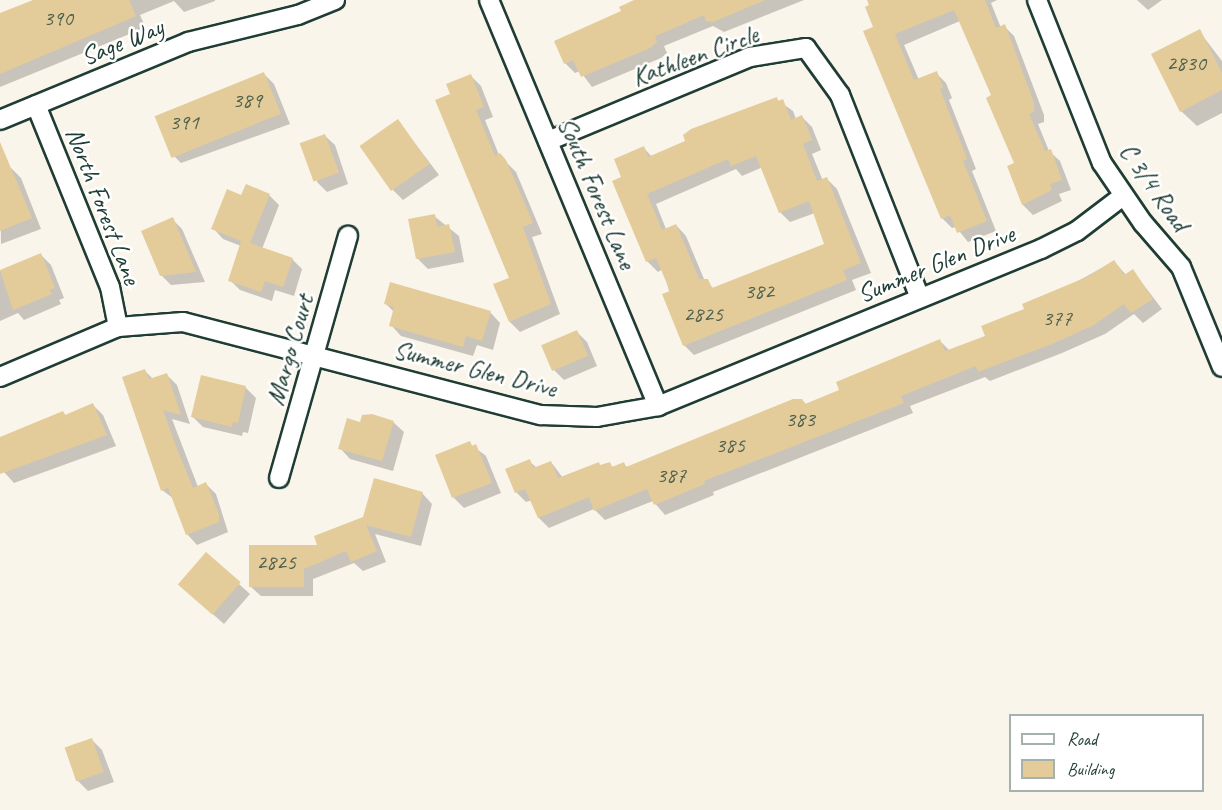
<!DOCTYPE html>
<html>
<head>
<meta charset="utf-8">
<style>
  body { margin:0 }
  #map { position:relative; width:1222px; height:810px; overflow:hidden; background:#faf5eb; font-family:Caveat,sans-serif }
  div>[style] { position:absolute }
  [style*='--x'] { left:calc(var(--x)*1px); top:calc(var(--y)*1px); width:calc(var(--w)*1px); rotate:calc(var(--a)*1deg) }
  .shadow>* { inset:0; background:#0003 }
  .building>* { inset:0; background:#e4cc9a; transform-origin:0 0 }
  .roads { filter:drop-shadow(2px 0 #1f3d34) drop-shadow(-2px 0 #1f3d34) drop-shadow(0 2px #1f3d34) drop-shadow(0 -2px #1f3d34) }
  .minor>* { height:18px; margin:-9px; padding:0 9px; transform-origin:9px; border-radius:9px; background:#fff }
  span { translate:-50% -50%; white-space:nowrap; text-align:center; line-height:1.15; -webkit-text-stroke:5px #fff; paint-order:stroke }
  .number-label { font-size:22px; color:#50614e }
  .number-label span { -webkit-text-stroke-width:0 }
  .street-label { font-size:26px; color:#1f3d34 }
  .legend { position:absolute; left:1009px; top:714px; width:195px; height:78px; box-sizing:border-box; background:#fff; border:2px solid #a5b1ae; margin:0; padding:8px 10px; list-style:none; font-size:18px; color:#1f3d34 }
  .legend li { display:flex; align-items:center; gap:12px; height:30px }
  .legend b { width:30px; border:2px solid #a5b1ae }
</style>
</head>
<body>
<div id="map">
  <div class="shadow">
    <div style="clip-path:polygon(35px 0,215px 0,215px 1px,184px 12px,174px 1px,140px 15px,145px 26px,137px 31px,0 87px,0 14px)"></div>
    <div style="clip-path:polygon(638px 0,804px 0,724px 32px,713px 26px,664px 46px,667px 53px,661px 58px,592px 87px,580px 71px,575px 73px,565px 63px)"></div>
    <div style="clip-path:polygon(871px 0,997px 0,991px 3px,1001px 28px,1004px 26px,1014px 36px,1044px 115px,1044px 122px,1038px 124px,1049px 151px,1060px 161px,1071px 190px,1059px 194px,1062px 201px,1033px 215px,1023px 205px,1009px 167px,1016px 164px,993px 96px,960px 21px,904px 45px,919px 80px,936px 73px,946px 83px,952px 98px,949px 100px,976px 169px,972px 171px,996px 231px,968px 242px,956px 227px,952px 228px,942px 218px,875px 28px)"></div>
    <div style="clip-path:polygon(1137px 0,1162px 0,1148px 10px)"></div>
    <div style="clip-path:polygon(1199px 31px,1222px 61px,1222px 113px,1197px 126px,1181px 111px)"></div>
    <div style="clip-path:polygon(264px 74px,274px 84px,290px 124px,181px 163px,171px 153px)"></div>
    <div style="clip-path:polygon(470px 75px,481px 86px,493px 117px,485px 120px,499px 155px,516px 172px,542px 234px,532px 237px,560px 314px,520px 332px,510px 322px,511px 279px,452px 95px)"></div>
    <div style="clip-path:polygon(evenodd,776px 99px,793px 111px,796px 119px,802px 117px,812px 127px,821px 150px,812px 154px,823px 181px,827px 179px,837px 189px,871px 273px,852px 280px,856px 290px,694px 355px,684px 345px,663px 269px,658px 272px,647px 261px,623px 178px,644px 148px,652px 157px,776px 99px,763px 167px,780px 212px,790px 222px,815px 213px,826px 244px,714px 289px,704px 279px,686px 236px,676px 225px,666px 229px,656px 204px,736px 169px,742px 176px,763px 167px)"></div>
    <div style="clip-path:polygon(398px 121px,439px 175px,403px 200px,393px 190px)"></div>
    <div style="clip-path:polygon(324px 135px,335px 145px,348px 184px,327px 192px,317px 182px)"></div>
    <div style="clip-path:polygon(11px 168px,21px 178px,41px 229px,1px 244px,0 172px)"></div>
    <div style="clip-path:polygon(269px 195px,279px 205px,262px 249px,292px 259px,302px 269px,294px 296px,275px 290px,272px 301px,240px 290px,230px 280px,241px 246px,223px 239px,213px 228px,242px 197px)"></div>
    <div style="clip-path:polygon(434px 216px,459px 236px,464px 262px,428px 269px,418px 259px,410px 220px)"></div>
    <div style="clip-path:polygon(172px 219px,182px 229px,205px 282px,171px 285px,161px 275px)"></div>
    <div style="clip-path:polygon(41px 255px,51px 265px,64px 298px,59px 300px,61px 304px,24px 320px,18px 313px,0 321px,0 271px)"></div>
    <div style="clip-path:polygon(1114px 261px,1126px 275px,1133px 271px,1162px 309px,1143px 323px,1134px 314px,1105px 334px,1062px 353px,990px 381px,985px 377px,910px 406px,913px 413px,713px 492px,714px 495px,665px 515px,653px 501px,605px 520px,594px 509px,549px 528px,539px 518px,532px 500px,526px 502px,516px 492px,529px 461px,537px 468px,551px 462px,563px 478px,609px 463px,614px 468px,624px 464px,628px 468px,802px 400px,807px 405px,841px 391px,940px 341px,950px 351px,987px 336px,1026px 310px)"></div>
    <div style="clip-path:polygon(386px 304px,490px 312px,500px 323px,493px 350px,477px 345px,473px 356px,401px 336px,391px 325px,394px 312px)"></div>
    <div style="clip-path:polygon(577px 332px,587px 342px,597px 366px,564px 380px,554px 370px)"></div>
    <div style="clip-path:polygon(145px 371px,153px 379px,167px 375px,177px 385px,190px 424px,172px 419px,198px 487px,206px 484px,216px 494px,228px 532px,197px 545px,187px 534px,174px 499px,162px 490px)"></div>
    <div style="clip-path:polygon(245px 387px,256px 398px,248px 433px,243px 432px,242px 436px,203px 427px,193px 417px)"></div>
    <div style="clip-path:polygon(93px 405px,103px 415px,116px 446px,14px 483px,4px 472px,0 438px,63px 412px,66px 416px)"></div>
    <div style="clip-path:polygon(393px 422px,404px 432px,393px 471px,350px 459px,340px 448px,361px 424px)"></div>
    <div style="clip-path:polygon(469px 443px,486px 456px,501px 493px,464px 508px,454px 498px,437px 456px)"></div>
    <div style="clip-path:polygon(422px 493px,432px 504px,421px 546px,375px 534px,386px 562px,363px 571px,354px 563px,313px 579px,313px 596px,261px 596px,250px 586px)"></div>
    <div style="clip-path:polygon(206px 554px,250px 594px,224px 624px,190px 594px)"></div>
    <div style="clip-path:polygon(92px 740px,102px 750px,114px 782px,88px 791px,78px 781px)"></div>
  </div>
  <div class="building">
    <div style="clip-path:polygon(33px 0,129px 0,136px 16px,0 74px,0 13px)"></div>
    <div style="clip-path:polygon(634px 0,765px 0,713px 22px,706px 21px,704px 15px,672px 29px,655px 36px,657px 42px,650px 48px,581px 77px,573px 60px,564px 64px,554px 41px,621px 11px,619px 7px)"></div>
    <div style="clip-path:polygon(867px 0,985px 0,996px 28px,1005px 24px,1034px 103px,1034px 112px,1029px 114px,1045px 151px,1051px 149px,1062px 180px,1050px 184px,1052px 190px,1022px 205px,1007px 166px,1014px 163px,986px 98px,991px 95px,954px 10px,895px 34px,914px 80px,937px 71px,943px 88px,940px 89px,967px 159px,963px 161px,987px 221px,957px 233px,950px 215px,941px 219px,863px 31px,873px 27px,865px 7px,869px 5px)"></div>
    <div style="clip-path:polygon(1200px 29px,1222px 73px,1222px 90px,1180px 112px,1151px 54px)"></div>
    <div style="left:264px;top:72px;width:45px;height:118px;rotate:68deg"></div>
    <div style="clip-path:polygon(471px 74px,484px 107px,476px 110px,495px 156px,500px 153px,506px 160px,533px 223px,523px 227px,551px 304px,509px 322px,493px 284px,509px 278px,435px 100px,450px 94px,446px 84px)"></div>
    <div style="clip-path:polygon(evenodd,777px 97px,778px 101px,783px 99px,791px 120px,802px 115px,812px 140px,803px 144px,817px 181px,827px 177px,861px 263px,843px 270px,847px 280px,683px 346px,662px 294px,670px 291px,656px 258px,646px 262px,612px 181px,621px 177px,614px 159px,644px 146px,648px 157px,685px 141px,683px 135px,691px 129px,777px 97px,756px 156px,779px 213px,809px 201px,824px 244px,712px 288px,708px 279px,699px 279px,676px 224px,662px 230px,647px 194px,728px 159px,731px 166px,756px 156px)"></div>
    <div style="left:398px;top:119px;width:55px;height:47px;rotate:55deg"></div>
    <div style="left:325px;top:134px;width:41px;height:27px;rotate:70deg"></div>
    <div style="clip-path:polygon(0 142px,32px 218px,0 231px)"></div>
    <div style="clip-path:polygon(246px 184px,270px 194px,250px 243px,293px 258px,283px 287px,265px 281px,261px 292px,228px 281px,241px 241px,211px 229px,227px 189px,241px 195px)"></div>
    <div style="clip-path:polygon(435px 214px,437px 227px,449px 224px,455px 252px,416px 259px,408px 219px)"></div>
    <div style="clip-path:polygon(173px 217px,196px 272px,160px 276px,141px 231px)"></div>
    <div style="clip-path:polygon(41px 253px,55px 288px,50px 290px,52px 294px,13px 310px,0 270px)"></div>
    <div style="clip-path:polygon(1114px 260px,1124px 275px,1133px 269px,1153px 299px,1131px 313px,1124px 304px,1094px 325px,1052px 344px,978px 372px,976px 366px,901px 396px,904px 403px,704px 481px,705px 484px,654px 505px,647px 489px,594px 511px,589px 497px,538px 518px,525px 489px,515px 493px,505px 469px,530px 459px,533px 468px,551px 461px,558px 478px,599px 462px,600px 465px,610px 462px,612px 467px,624px 462px,626px 467px,793px 399px,802px 399px,805px 404px,839px 390px,836px 382px,940px 339px,945px 351px,985px 336px,981px 326px,1024px 309px,1022px 304px,1089px 276px)"></div>
    <div style="clip-path:polygon(390px 282px,491px 311px,482px 341px,466px 336px,463px 347px,389px 326px,394px 307px,384px 304px)"></div>
    <div style="left:577px;top:330px;width:28px;height:39px;rotate:67deg"></div>
    <div style="clip-path:polygon(145px 369px,149px 379px,167px 373px,181px 415px,163px 410px,177px 449px,193px 488px,206px 482px,219px 514px,219px 522px,186px 535px,168px 488px,161px 491px,122px 377px)"></div>
    <div style="clip-path:polygon(201px 375px,246px 386px,238px 423px,233px 422px,232px 427px,191px 417px)"></div>
    <div style="clip-path:polygon(93px 403px,107px 435px,0 474px,0 437px,63px 411px,65px 415px)"></div>
    <div style="clip-path:polygon(372px 414px,394px 421px,382px 461px,338px 449px,347px 418px,360px 422px,362px 415px)"></div>
    <div style="clip-path:polygon(470px 441px,472px 446px,476px 444px,492px 483px,452px 498px,435px 455px)"></div>
    <div style="clip-path:polygon(374px 478px,423px 492px,411px 537px,366px 525px,377px 551px,351px 562px,346px 551px,304px 569px,304px 587px,249px 587px,249px 545px,317px 545px,314px 536px,363px 517px)"></div>
    <div style="left:206px;top:552px;width:46px;height:43px;rotate:41deg"></div>
    <div style="left:92px;top:738px;width:36px;height:29px;rotate:71deg"></div>
  </div>
  <div class="roads">
    <div class="minor">
      <div style="--x:489;--y:0;--w:440;--a:67.4"></div>
      <div style="--x:1037;--y:0;--w:175;--a:68.3"></div>
      <div style="--x:1102;--y:163;--w:73;--a:55.7"></div>
      <div style="--x:1143;--y:223;--w:58;--a:49.2"></div>
      <div style="--x:1181;--y:267;--w:108;--a:67.7"></div>
      <div style="--x:36;--y:105;--w:196;--a:67.9"></div>
      <div style="--x:110;--y:287;--w:41;--a:78.7"></div>
      <div style="--x:0;--y:120;--w:204;--a:-22.5"></div>
      <div style="--x:188;--y:42;--w:113;--a:-13.8"></div>
      <div style="--x:298;--y:15;--w:40;--a:-22"></div>
      <div style="--x:548;--y:141;--w:219;--a:-22.6"></div>
      <div style="--x:750;--y:57;--w:57;--a:-9.1"></div>
      <div style="--x:806;--y:48;--w:58;--a:54.1"></div>
      <div style="--x:840;--y:95;--w:218;--a:68.5"></div>
      <div style="--x:0;--y:377;--w:128;--a:-23"></div>
      <div style="--x:118;--y:327;--w:65;--a:-4.4"></div>
      <div style="--x:183;--y:322;--w:370;--a:14.6"></div>
      <div style="--x:541;--y:415;--w:56;--a:2"></div>
      <div style="--x:597;--y:417;--w:62;--a:-10.2"></div>
      <div style="--x:658;--y:406;--w:414;--a:-22.3"></div>
      <div style="--x:1041;--y:249;--w:40;--a:-26.6"></div>
      <div style="--x:1077;--y:231;--w:58;--a:-37.3"></div>
      <div style="--x:279;--y:478;--w:252;--a:-74.1"></div>
    </div>
  </div>
  <div class="number-label">
    <span style="left:58px;top:19px">390</span>
    <span style="left:1186px;top:64px">2830</span>
    <span style="left:247px;top:101px">389</span>
    <span style="left:184px;top:123px">391</span>
    <span style="left:759px;top:292px">382</span>
    <span style="left:703px;top:315px">2825</span>
    <span style="left:1057px;top:319px">377</span>
    <span style="left:800px;top:420px">383</span>
    <span style="left:730px;top:446px">385</span>
    <span style="left:671px;top:476px">387</span>
    <span style="left:276px;top:563px">2825</span>
  </div>
  <div class="street-label">
    <span style="left:122px;top:42px;rotate:-22deg">Sage Way</span>
    <span style="left:695px;top:56px;rotate:-20deg">Kathleen Circle</span>
    <span style="left:1154px;top:187px;rotate:55deg">C 3/4 Road</span>
    <span style="left:597px;top:193px;rotate:67deg">South Forest Lane</span>
    <span style="left:103px;top:206px;rotate:69deg">North Forest Lane</span>
    <span style="left:936px;top:264px;rotate:-22deg">Summer Glen Drive</span>
    <span style="left:290px;top:350px;rotate:-74deg">Margo Court</span>
    <span style="left:475px;top:369px;rotate:14deg">Summer Glen Drive</span>
  </div>
  <ul class="legend">
  <li><b style="height:8px;background:#fff"></b>Road</li>
  <li><b style="height:16px;background:#e4cc9a"></b>Building</li>
  </ul>
</div>
</body>
</html>
